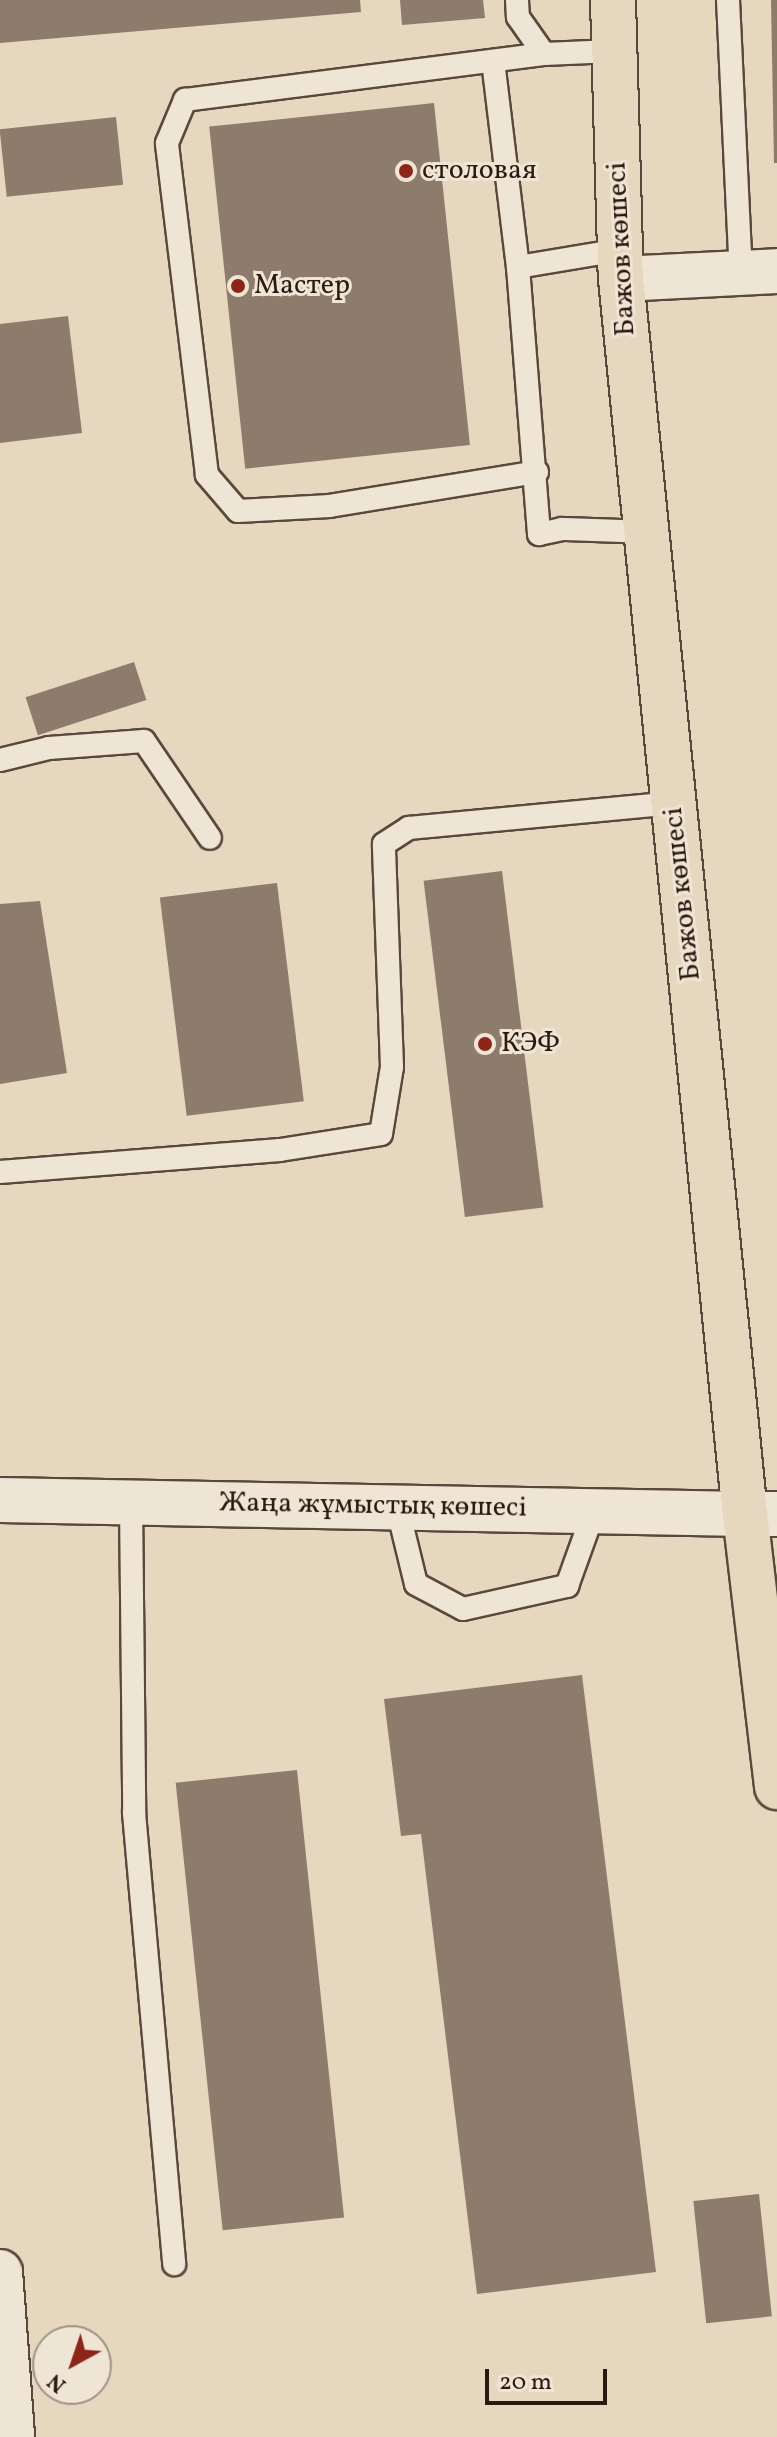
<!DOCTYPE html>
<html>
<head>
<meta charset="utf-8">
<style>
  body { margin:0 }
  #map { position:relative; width:777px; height:2437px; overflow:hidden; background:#e6d7bf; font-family:Vollkorn,serif }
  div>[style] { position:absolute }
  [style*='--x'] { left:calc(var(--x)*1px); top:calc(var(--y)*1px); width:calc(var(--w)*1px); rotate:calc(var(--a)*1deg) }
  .building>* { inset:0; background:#8d7c6b; transform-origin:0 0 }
  .roads { filter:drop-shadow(2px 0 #5a483c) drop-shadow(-2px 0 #5a483c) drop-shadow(0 2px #5a483c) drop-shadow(0 -2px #5a483c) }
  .service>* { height:22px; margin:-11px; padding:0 11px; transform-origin:11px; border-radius:11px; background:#efe5d5 }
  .minor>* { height:44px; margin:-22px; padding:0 22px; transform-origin:22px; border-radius:22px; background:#efe5d5 }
  .secondary>* { height:44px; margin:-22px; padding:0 22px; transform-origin:22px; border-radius:22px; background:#efe5d5 }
  .primary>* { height:44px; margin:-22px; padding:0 22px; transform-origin:22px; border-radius:22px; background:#e6d7bf }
  .dots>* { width:22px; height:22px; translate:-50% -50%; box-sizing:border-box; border:4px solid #efe5d5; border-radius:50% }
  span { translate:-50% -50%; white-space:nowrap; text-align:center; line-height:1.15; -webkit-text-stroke:6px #efe5d5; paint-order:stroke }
  .poi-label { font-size:28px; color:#2c1911 }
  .left { translate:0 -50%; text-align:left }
  .street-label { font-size:28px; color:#2c1911 }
  .north { position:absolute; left:32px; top:2325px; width:80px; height:80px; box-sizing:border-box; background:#efe5d5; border:2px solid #a19387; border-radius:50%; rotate:220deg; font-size:22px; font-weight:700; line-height:32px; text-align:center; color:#2c1911 }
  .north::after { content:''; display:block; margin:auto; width:28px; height:36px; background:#8f2418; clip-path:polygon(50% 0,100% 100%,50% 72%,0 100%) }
  .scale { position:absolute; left:485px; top:2369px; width:122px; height:36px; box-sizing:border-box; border:4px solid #2c1911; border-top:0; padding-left:10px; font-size:24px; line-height:28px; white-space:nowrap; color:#2c1911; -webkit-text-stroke:6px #efe5d5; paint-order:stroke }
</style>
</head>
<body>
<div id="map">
  <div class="building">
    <div style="clip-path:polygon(0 0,360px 0,361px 12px,0 43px)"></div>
    <div style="clip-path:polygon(400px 0,483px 0,485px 18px,402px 25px)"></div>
    <div style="clip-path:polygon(771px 0,777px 0,777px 163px,774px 163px)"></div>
    <div style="left:434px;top:103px;width:344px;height:226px;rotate:84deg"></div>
    <div style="left:116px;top:117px;width:68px;height:117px;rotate:84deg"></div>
    <div style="clip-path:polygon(68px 316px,82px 433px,0 443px,0 324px)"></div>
    <div style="left:134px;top:662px;width:40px;height:114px;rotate:72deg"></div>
    <div style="left:502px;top:871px;width:339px;height:79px;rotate:83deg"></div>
    <div style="left:277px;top:883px;width:220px;height:118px;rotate:83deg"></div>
    <div style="clip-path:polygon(40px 901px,67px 1073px,0 1084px,0 904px)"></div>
    <div style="clip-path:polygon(582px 1675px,656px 2272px,477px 2294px,421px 1834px,401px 1836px,384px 1699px)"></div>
    <div style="left:297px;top:1770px;width:450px;height:122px;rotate:84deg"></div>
    <div style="left:759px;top:2194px;width:123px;height:66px;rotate:84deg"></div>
  </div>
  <div class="roads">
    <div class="service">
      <div style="--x:517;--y:0;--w:17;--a:87"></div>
      <div style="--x:518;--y:17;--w:45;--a:54.9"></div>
      <div style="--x:544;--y:54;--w:70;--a:-2.5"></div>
      <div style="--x:728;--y:0;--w:273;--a:87.3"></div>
      <div style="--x:493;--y:61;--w:208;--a:83.1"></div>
      <div style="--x:518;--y:267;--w:268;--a:85.5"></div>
      <div style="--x:539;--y:534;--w:24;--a:-12"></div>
      <div style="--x:562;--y:529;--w:84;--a:2"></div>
      <div style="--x:518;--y:267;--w:103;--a:-9.5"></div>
      <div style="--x:537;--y:472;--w:210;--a:170.7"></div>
      <div style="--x:330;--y:506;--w:92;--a:176.9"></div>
      <div style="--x:238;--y:511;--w:48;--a:-130.7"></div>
      <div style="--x:207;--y:475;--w:334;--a:-96.9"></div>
      <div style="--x:167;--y:143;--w:47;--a:-67.3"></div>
      <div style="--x:185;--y:100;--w:362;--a:-7.3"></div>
      <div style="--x:0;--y:760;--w:50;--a:-13.8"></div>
      <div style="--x:49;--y:748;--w:95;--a:-4.2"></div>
      <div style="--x:144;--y:741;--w:117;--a:55.8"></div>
      <div style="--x:0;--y:1172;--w:281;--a:-4.5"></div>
      <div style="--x:280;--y:1150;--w:102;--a:-9"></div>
      <div style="--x:381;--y:1134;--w:68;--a:-80.7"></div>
      <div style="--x:392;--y:1067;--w:223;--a:-92.1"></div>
      <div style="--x:384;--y:844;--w:30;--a:-33"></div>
      <div style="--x:409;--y:828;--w:266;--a:-5.4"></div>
      <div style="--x:131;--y:1502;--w:311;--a:89.4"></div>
      <div style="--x:134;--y:1813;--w:453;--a:84.9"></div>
      <div style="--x:397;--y:1506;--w:80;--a:76.3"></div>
      <div style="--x:416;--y:1584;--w:53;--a:28"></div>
      <div style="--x:463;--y:1609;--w:107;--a:-12.5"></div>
      <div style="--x:567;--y:1586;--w:80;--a:-70.2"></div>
    </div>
    <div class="minor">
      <div style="--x:621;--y:279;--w:156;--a:-2.9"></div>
      <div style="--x:0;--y:1500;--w:745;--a:1.08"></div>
      <div style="--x:0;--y:2272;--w:165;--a:85.8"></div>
    </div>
    <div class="secondary">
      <div style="--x:745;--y:1514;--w:32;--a:0"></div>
    </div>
    <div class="primary">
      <div style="--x:613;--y:0;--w:279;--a:88.4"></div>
      <div style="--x:621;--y:279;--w:1241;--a:84.27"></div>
      <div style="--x:745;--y:1514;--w:275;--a:83.3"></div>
    </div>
  </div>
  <div class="dots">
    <div style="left:406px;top:171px;background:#8f2418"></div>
    <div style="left:238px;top:286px;background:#8f2418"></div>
    <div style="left:485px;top:1044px;background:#8f2418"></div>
  </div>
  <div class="poi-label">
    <span class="left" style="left:422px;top:171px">столовая</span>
    <span class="left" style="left:254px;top:286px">Мастер</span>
    <span class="left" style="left:501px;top:1044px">КЭФ</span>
  </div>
  <div class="street-label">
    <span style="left:622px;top:249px;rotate:-93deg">Бажов көшесі</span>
    <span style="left:683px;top:894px;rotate:-96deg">Бажов көшесі</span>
    <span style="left:373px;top:1506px;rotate:1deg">Жаңа жұмыстық көшесі</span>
  </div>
  <div class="north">N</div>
  <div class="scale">20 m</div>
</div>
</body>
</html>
